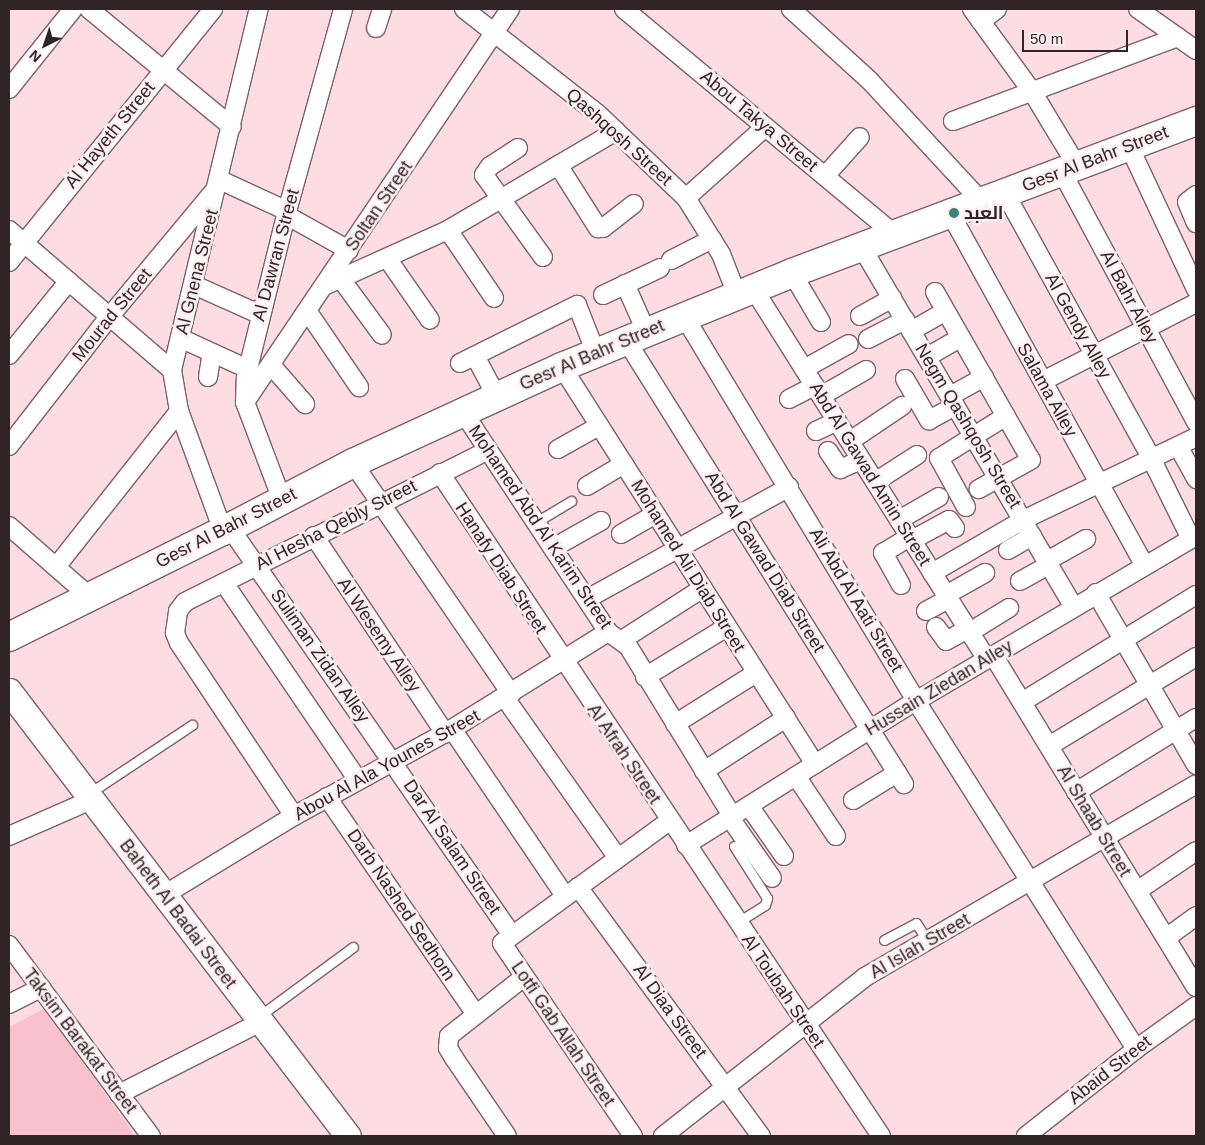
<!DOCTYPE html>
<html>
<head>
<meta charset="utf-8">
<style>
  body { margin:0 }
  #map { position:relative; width:1205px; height:1145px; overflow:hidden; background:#fddce3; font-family:Arial,Cairo,sans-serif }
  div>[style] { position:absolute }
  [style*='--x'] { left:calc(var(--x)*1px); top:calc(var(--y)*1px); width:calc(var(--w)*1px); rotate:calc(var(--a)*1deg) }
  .green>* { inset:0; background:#f8c1cd }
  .roads { filter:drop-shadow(1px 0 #7d6167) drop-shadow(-1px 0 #7d6167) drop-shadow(0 1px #7d6167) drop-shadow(0 -1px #7d6167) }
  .lane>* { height:9px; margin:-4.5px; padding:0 4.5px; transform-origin:4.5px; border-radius:4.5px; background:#fff }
  .street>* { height:18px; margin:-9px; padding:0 9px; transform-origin:9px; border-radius:9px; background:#fff }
  .secondary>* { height:25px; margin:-12.5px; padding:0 12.5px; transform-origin:12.5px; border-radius:12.5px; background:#fff }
  .primary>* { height:28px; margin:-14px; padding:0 14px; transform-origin:14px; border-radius:14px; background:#fff }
  .dots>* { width:14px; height:14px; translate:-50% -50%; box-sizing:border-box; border:2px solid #fdeff2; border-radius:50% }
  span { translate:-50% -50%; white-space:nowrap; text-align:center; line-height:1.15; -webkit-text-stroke:5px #fdeff2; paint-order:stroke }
  .street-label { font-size:18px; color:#302427 }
  .poi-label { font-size:18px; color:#302427; font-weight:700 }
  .left { translate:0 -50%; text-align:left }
  .frame { position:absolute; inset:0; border:10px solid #302427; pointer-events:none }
  .north { position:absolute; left:20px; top:20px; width:50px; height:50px; -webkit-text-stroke:4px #fdeff2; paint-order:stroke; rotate:221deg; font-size:14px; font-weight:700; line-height:20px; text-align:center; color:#302427 }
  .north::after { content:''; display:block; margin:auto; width:18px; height:22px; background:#302427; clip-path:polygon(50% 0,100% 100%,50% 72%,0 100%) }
  .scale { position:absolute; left:1022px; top:30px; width:106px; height:22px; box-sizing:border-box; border:2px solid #302427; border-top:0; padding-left:6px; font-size:15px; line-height:18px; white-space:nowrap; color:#302427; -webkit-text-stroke:4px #fdeff2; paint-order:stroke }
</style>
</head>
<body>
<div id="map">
  <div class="green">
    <div style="clip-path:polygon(45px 1008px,135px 1136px,9px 1136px,9px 1027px)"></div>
  </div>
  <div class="roads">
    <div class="lane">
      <div style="--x:536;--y:522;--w:41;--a:-31"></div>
      <div style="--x:88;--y:794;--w:125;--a:-33.6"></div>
      <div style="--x:734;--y:846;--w:62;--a:57.6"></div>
      <div style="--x:767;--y:898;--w:7;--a:106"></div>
      <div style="--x:765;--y:905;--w:32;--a:148"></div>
      <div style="--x:884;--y:940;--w:36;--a:-28"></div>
      <div style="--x:916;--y:923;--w:20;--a:57"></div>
      <div style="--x:258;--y:1017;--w:118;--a:-36.4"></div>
    </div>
    <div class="street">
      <div style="--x:89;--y:9;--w:185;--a:39.5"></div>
      <div style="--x:464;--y:9;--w:170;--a:38.1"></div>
      <div style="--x:598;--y:114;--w:122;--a:43.7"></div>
      <div style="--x:686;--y:198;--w:66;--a:58"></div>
      <div style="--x:721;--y:254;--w:44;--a:68.7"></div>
      <div style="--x:624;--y:9;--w:351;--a:39.8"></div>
      <div style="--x:791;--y:9;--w:107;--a:42.3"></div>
      <div style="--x:870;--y:81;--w:163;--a:47.2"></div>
      <div style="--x:972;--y:9;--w:104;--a:54"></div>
      <div style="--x:1033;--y:93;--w:85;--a:58.9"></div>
      <div style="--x:1138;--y:9;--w:71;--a:35.3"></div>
      <div style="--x:981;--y:21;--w:20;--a:-37"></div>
      <div style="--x:376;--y:28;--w:20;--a:-72"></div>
      <div style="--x:9;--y:89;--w:102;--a:-51.3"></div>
      <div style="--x:953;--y:121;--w:240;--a:-20.5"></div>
      <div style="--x:1129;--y:146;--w:158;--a:64.9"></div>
      <div style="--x:518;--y:148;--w:33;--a:147"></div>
      <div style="--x:490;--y:166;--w:11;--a:124"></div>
      <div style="--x:484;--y:175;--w:101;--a:54.3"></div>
      <div style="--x:558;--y:165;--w:75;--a:57.6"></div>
      <div style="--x:598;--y:228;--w:5;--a:0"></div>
      <div style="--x:603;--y:228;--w:39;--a:-38"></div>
      <div style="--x:1062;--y:172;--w:284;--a:61.8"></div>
      <div style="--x:825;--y:176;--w:52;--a:-48.1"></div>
      <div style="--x:220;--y:180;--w:74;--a:24.8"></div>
      <div style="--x:1005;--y:193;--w:303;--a:61.1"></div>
      <div style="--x:1151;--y:458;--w:90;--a:63.7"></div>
      <div style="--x:1196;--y:195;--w:11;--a:142"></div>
      <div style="--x:1187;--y:202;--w:23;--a:67"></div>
      <div style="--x:686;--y:198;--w:106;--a:-41.9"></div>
      <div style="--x:950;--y:213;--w:403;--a:61.1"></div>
      <div style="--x:286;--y:215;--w:72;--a:29.1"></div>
      <div style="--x:9;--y:230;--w:215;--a:40.7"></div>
      <div style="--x:448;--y:230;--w:82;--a:55.9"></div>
      <div style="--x:861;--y:246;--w:419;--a:59.5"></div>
      <div style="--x:387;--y:258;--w:75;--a:55.3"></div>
      <div style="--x:671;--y:260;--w:46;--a:-27.1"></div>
      <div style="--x:9;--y:262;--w:325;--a:-51.1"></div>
      <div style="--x:792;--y:273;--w:57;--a:59.4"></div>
      <div style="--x:341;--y:279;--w:69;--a:53.8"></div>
      <div style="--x:625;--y:284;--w:51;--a:65.9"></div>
      <div style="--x:194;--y:285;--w:73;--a:24.1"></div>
      <div style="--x:326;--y:285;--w:134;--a:-24.3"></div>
      <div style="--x:448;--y:230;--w:195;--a:-30.5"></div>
      <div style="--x:753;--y:288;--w:439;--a:57.8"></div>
      <div style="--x:935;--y:292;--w:193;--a:60.3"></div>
      <div style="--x:1031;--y:460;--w:60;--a:150.9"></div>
      <div style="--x:603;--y:295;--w:63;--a:-25.3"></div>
      <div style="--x:308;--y:312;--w:91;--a:55.8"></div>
      <div style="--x:684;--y:316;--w:449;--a:58.9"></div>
      <div style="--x:916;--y:701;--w:412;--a:57.7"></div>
      <div style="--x:860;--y:316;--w:37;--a:-29"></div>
      <div style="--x:911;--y:331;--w:40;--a:-29.7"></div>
      <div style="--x:180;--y:338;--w:75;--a:24.5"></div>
      <div style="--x:868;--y:339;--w:42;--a:-27.2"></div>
      <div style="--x:626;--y:340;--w:524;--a:57.95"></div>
      <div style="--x:9;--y:355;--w:95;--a:-51"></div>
      <div style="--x:475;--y:356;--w:47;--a:61.8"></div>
      <div style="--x:927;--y:357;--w:39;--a:-30"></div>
      <div style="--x:460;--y:363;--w:131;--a:-26.4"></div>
      <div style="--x:577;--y:305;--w:52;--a:68.4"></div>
      <div style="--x:271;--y:365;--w:52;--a:48.9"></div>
      <div style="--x:562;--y:367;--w:471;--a:57.5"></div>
      <div style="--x:804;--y:369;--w:51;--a:-29.1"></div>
      <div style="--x:208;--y:377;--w:24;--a:-81"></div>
      <div style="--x:905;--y:379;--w:48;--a:59.7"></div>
      <div style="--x:929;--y:420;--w:30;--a:-28"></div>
      <div style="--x:1043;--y:381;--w:172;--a:-27"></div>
      <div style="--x:821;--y:396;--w:52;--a:-30"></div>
      <div style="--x:950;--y:396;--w:39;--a:-29"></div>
      <div style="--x:789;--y:399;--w:29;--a:-27"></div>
      <div style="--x:245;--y:402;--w:474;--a:-56"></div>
      <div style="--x:463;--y:412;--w:263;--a:56.6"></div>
      <div style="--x:608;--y:632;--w:24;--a:35"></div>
      <div style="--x:628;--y:646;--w:199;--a:58.5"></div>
      <div style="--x:816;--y:431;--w:23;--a:-25"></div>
      <div style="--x:850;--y:441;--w:63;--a:-33.9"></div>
      <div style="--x:9;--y:446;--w:165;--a:-52.2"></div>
      <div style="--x:110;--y:316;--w:164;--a:-50.2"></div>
      <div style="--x:1178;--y:446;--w:38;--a:61"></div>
      <div style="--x:558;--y:449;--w:47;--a:-29.3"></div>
      <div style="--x:828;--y:451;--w:22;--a:56"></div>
      <div style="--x:840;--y:469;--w:23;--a:-23"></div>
      <div style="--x:353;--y:463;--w:280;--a:55.6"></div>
      <div style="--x:440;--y:473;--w:796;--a:56.37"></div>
      <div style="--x:875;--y:482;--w:50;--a:-32.7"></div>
      <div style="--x:587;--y:486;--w:43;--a:-30.7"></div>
      <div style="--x:282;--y:500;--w:105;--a:-110.7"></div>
      <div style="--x:245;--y:402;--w:25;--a:-88"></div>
      <div style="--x:246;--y:377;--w:167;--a:-76.1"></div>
      <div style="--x:286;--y:215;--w:214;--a:-74.5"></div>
      <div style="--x:966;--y:507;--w:56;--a:-118.9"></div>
      <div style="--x:939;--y:458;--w:79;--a:-32.1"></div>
      <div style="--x:899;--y:520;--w:46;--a:-29.9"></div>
      <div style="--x:9;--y:526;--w:106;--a:41.2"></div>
      <div style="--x:230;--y:528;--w:494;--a:55.3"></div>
      <div style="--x:223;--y:531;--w:128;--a:-110.1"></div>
      <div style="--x:179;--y:411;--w:42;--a:-99.7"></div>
      <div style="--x:172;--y:370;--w:371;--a:-76.5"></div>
      <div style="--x:621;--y:534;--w:39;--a:-30"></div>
      <div style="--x:314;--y:536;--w:237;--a:56.4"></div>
      <div style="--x:912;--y:540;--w:42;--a:-28.4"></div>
      <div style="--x:949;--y:520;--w:10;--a:53"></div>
      <div style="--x:553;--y:548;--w:55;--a:-29.4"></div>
      <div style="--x:1008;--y:550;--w:28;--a:-30"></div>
      <div style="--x:1047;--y:561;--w:45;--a:-29.4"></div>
      <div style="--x:56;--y:567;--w:199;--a:-51.7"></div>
      <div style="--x:932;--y:573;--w:105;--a:-30.2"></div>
      <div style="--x:1023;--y:520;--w:192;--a:-25.6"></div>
      <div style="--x:1020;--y:581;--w:33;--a:-29"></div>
      <div style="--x:224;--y:583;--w:238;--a:55.8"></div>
      <div style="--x:901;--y:585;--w:37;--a:-119"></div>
      <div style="--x:883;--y:553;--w:31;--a:-31"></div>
      <div style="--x:1096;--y:593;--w:199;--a:59.8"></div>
      <div style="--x:946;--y:595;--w:45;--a:-29.4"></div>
      <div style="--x:587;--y:599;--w:231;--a:-29"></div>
      <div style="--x:926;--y:611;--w:26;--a:-28"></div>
      <div style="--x:936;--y:627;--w:17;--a:54"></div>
      <div style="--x:946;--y:641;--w:25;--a:-29"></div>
      <div style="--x:970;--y:632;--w:46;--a:-31.6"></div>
      <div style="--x:622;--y:640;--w:96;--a:-32.7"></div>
      <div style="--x:993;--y:655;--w:389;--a:58.6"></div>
      <div style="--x:645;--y:677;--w:96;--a:-31.4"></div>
      <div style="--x:505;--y:698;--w:196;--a:54.8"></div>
      <div style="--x:1022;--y:702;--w:204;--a:-31.6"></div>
      <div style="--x:675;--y:724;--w:96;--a:-32.2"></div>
      <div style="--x:452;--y:729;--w:202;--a:55.9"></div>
      <div style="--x:1049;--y:746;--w:172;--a:-31.2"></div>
      <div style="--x:704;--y:771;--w:98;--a:-32.9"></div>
      <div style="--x:796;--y:776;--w:72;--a:56.3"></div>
      <div style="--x:1076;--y:792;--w:141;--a:-31.7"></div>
      <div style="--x:327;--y:797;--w:262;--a:55.6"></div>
      <div style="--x:853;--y:800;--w:52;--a:-31.5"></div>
      <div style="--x:749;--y:806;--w:61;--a:55"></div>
      <div style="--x:294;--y:816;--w:208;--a:-123.6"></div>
      <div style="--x:179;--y:643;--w:11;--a:-112"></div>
      <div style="--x:175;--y:633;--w:22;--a:-82"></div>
      <div style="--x:178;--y:611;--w:11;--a:-52"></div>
      <div style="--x:185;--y:602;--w:339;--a:-26.6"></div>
      <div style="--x:730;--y:818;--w:73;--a:55"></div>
      <div style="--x:9;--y:836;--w:90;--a:-23.7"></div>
      <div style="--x:686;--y:845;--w:271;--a:-32.1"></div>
      <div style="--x:916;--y:701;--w:325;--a:-30.5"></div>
      <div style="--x:578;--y:887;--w:309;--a:53.7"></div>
      <div style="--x:1137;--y:891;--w:71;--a:-34.1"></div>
      <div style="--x:164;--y:895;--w:152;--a:-31.3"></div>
      <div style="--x:294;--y:816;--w:180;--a:-28.8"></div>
      <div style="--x:452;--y:729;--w:184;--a:-31.9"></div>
      <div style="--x:1166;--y:938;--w:37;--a:-36"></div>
      <div style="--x:9;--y:945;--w:238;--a:53.4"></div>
      <div style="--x:9;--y:1004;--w:36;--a:-27"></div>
      <div style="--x:119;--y:1094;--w:159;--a:-26.9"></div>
      <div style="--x:507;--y:1136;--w:94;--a:-124.2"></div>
      <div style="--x:454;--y:1058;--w:12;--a:-121"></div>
      <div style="--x:448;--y:1048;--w:12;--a:-85"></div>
      <div style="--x:449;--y:1036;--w:95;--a:-38.2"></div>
      <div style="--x:633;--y:1136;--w:233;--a:-124.2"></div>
      <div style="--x:502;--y:943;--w:207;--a:-36.1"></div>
      <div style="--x:663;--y:1136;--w:257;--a:-38.2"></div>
      <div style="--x:865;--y:977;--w:383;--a:-30.2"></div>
      <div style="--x:1026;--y:1136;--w:140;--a:-38.3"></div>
      <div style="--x:1136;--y:1049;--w:74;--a:-35.6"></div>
    </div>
    <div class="secondary">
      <div style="--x:9;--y:691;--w:559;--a:52.7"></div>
    </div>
    <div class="primary">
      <div style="--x:9;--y:637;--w:239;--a:-26.4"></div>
      <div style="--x:223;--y:531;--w:147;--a:-27.6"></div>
      <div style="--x:353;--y:463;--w:230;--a:-24.7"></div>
      <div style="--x:562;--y:367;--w:248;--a:-22.2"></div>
      <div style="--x:792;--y:273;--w:432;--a:-20.6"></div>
    </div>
  </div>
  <div class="dots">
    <div style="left:954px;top:213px;background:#3a8284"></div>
  </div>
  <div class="street-label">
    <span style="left:759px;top:121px;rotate:40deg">Abou Takya Street</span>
    <span style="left:110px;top:135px;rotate:-51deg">Al Hayeth Street</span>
    <span style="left:619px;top:137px;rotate:42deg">Qashqosh Street</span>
    <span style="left:1095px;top:159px;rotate:-21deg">Gesr Al Bahr Street</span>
    <span style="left:379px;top:206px;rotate:-56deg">Soltan Street</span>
    <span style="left:276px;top:255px;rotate:-75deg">Al Dawran Street</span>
    <span style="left:197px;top:272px;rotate:-76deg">Al Gnena Street</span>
    <span style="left:1129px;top:297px;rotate:62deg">Al Bahr Alley</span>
    <span style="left:112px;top:315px;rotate:-51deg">Mourad Street</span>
    <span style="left:1078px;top:326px;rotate:61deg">Al Gendy Alley</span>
    <span style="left:592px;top:355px;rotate:-23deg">Gesr Al Bahr Street</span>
    <span style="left:1047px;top:390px;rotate:61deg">Salama Alley</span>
    <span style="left:968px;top:426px;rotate:59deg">Negm Qashqosh Street</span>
    <span style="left:870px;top:474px;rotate:58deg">Abd Al Gawad Amin Street</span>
    <span style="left:336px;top:525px;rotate:-27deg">Al Hesha Qebly Street</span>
    <span style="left:540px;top:527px;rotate:56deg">Mohamed Abd Al Karim Street</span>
    <span style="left:226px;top:528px;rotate:-27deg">Gesr Al Bahr Street</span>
    <span style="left:765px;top:562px;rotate:58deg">Abd Al Gawad Diab Street</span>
    <span style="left:688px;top:566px;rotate:58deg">Mohamed Ali Diab Street</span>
    <span style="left:501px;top:568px;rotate:57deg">Hanafy Diab Street</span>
    <span style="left:856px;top:600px;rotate:59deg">Ali Abd Al Aati Street</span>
    <span style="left:379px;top:635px;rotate:56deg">Al Wesemy Alley</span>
    <span style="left:320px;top:656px;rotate:55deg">Suliman Zidan Alley</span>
    <span style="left:939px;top:688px;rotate:-31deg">Hussain Ziedan Alley</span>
    <span style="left:624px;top:754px;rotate:56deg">Al Afrah Street</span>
    <span style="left:387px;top:765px;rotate:-29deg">Abou Al Ala Younes Street</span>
    <span style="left:1094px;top:821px;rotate:59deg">Al Shaab Street</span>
    <span style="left:452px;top:847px;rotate:56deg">Dar Al Salam Street</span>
    <span style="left:401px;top:905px;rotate:56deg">Darb Nashed Sedhom</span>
    <span style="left:178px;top:914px;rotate:53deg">Baheth Al Badai Street</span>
    <span style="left:920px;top:946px;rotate:-30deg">Al Islah Street</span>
    <span style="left:783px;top:991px;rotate:56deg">Al Toubah Street</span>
    <span style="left:670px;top:1011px;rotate:54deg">Al Diaa Street</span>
    <span style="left:563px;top:1034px;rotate:56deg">Lotfi Gab Allah Street</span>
    <span style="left:80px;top:1041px;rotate:53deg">Taksim Barakat Street</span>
    <span style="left:1110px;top:1070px;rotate:-38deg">Abaid Street</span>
  </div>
  <div class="poi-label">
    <span class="left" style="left:964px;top:213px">العبد</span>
  </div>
  <div class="frame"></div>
  <div class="north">N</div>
  <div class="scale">50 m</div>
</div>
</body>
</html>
